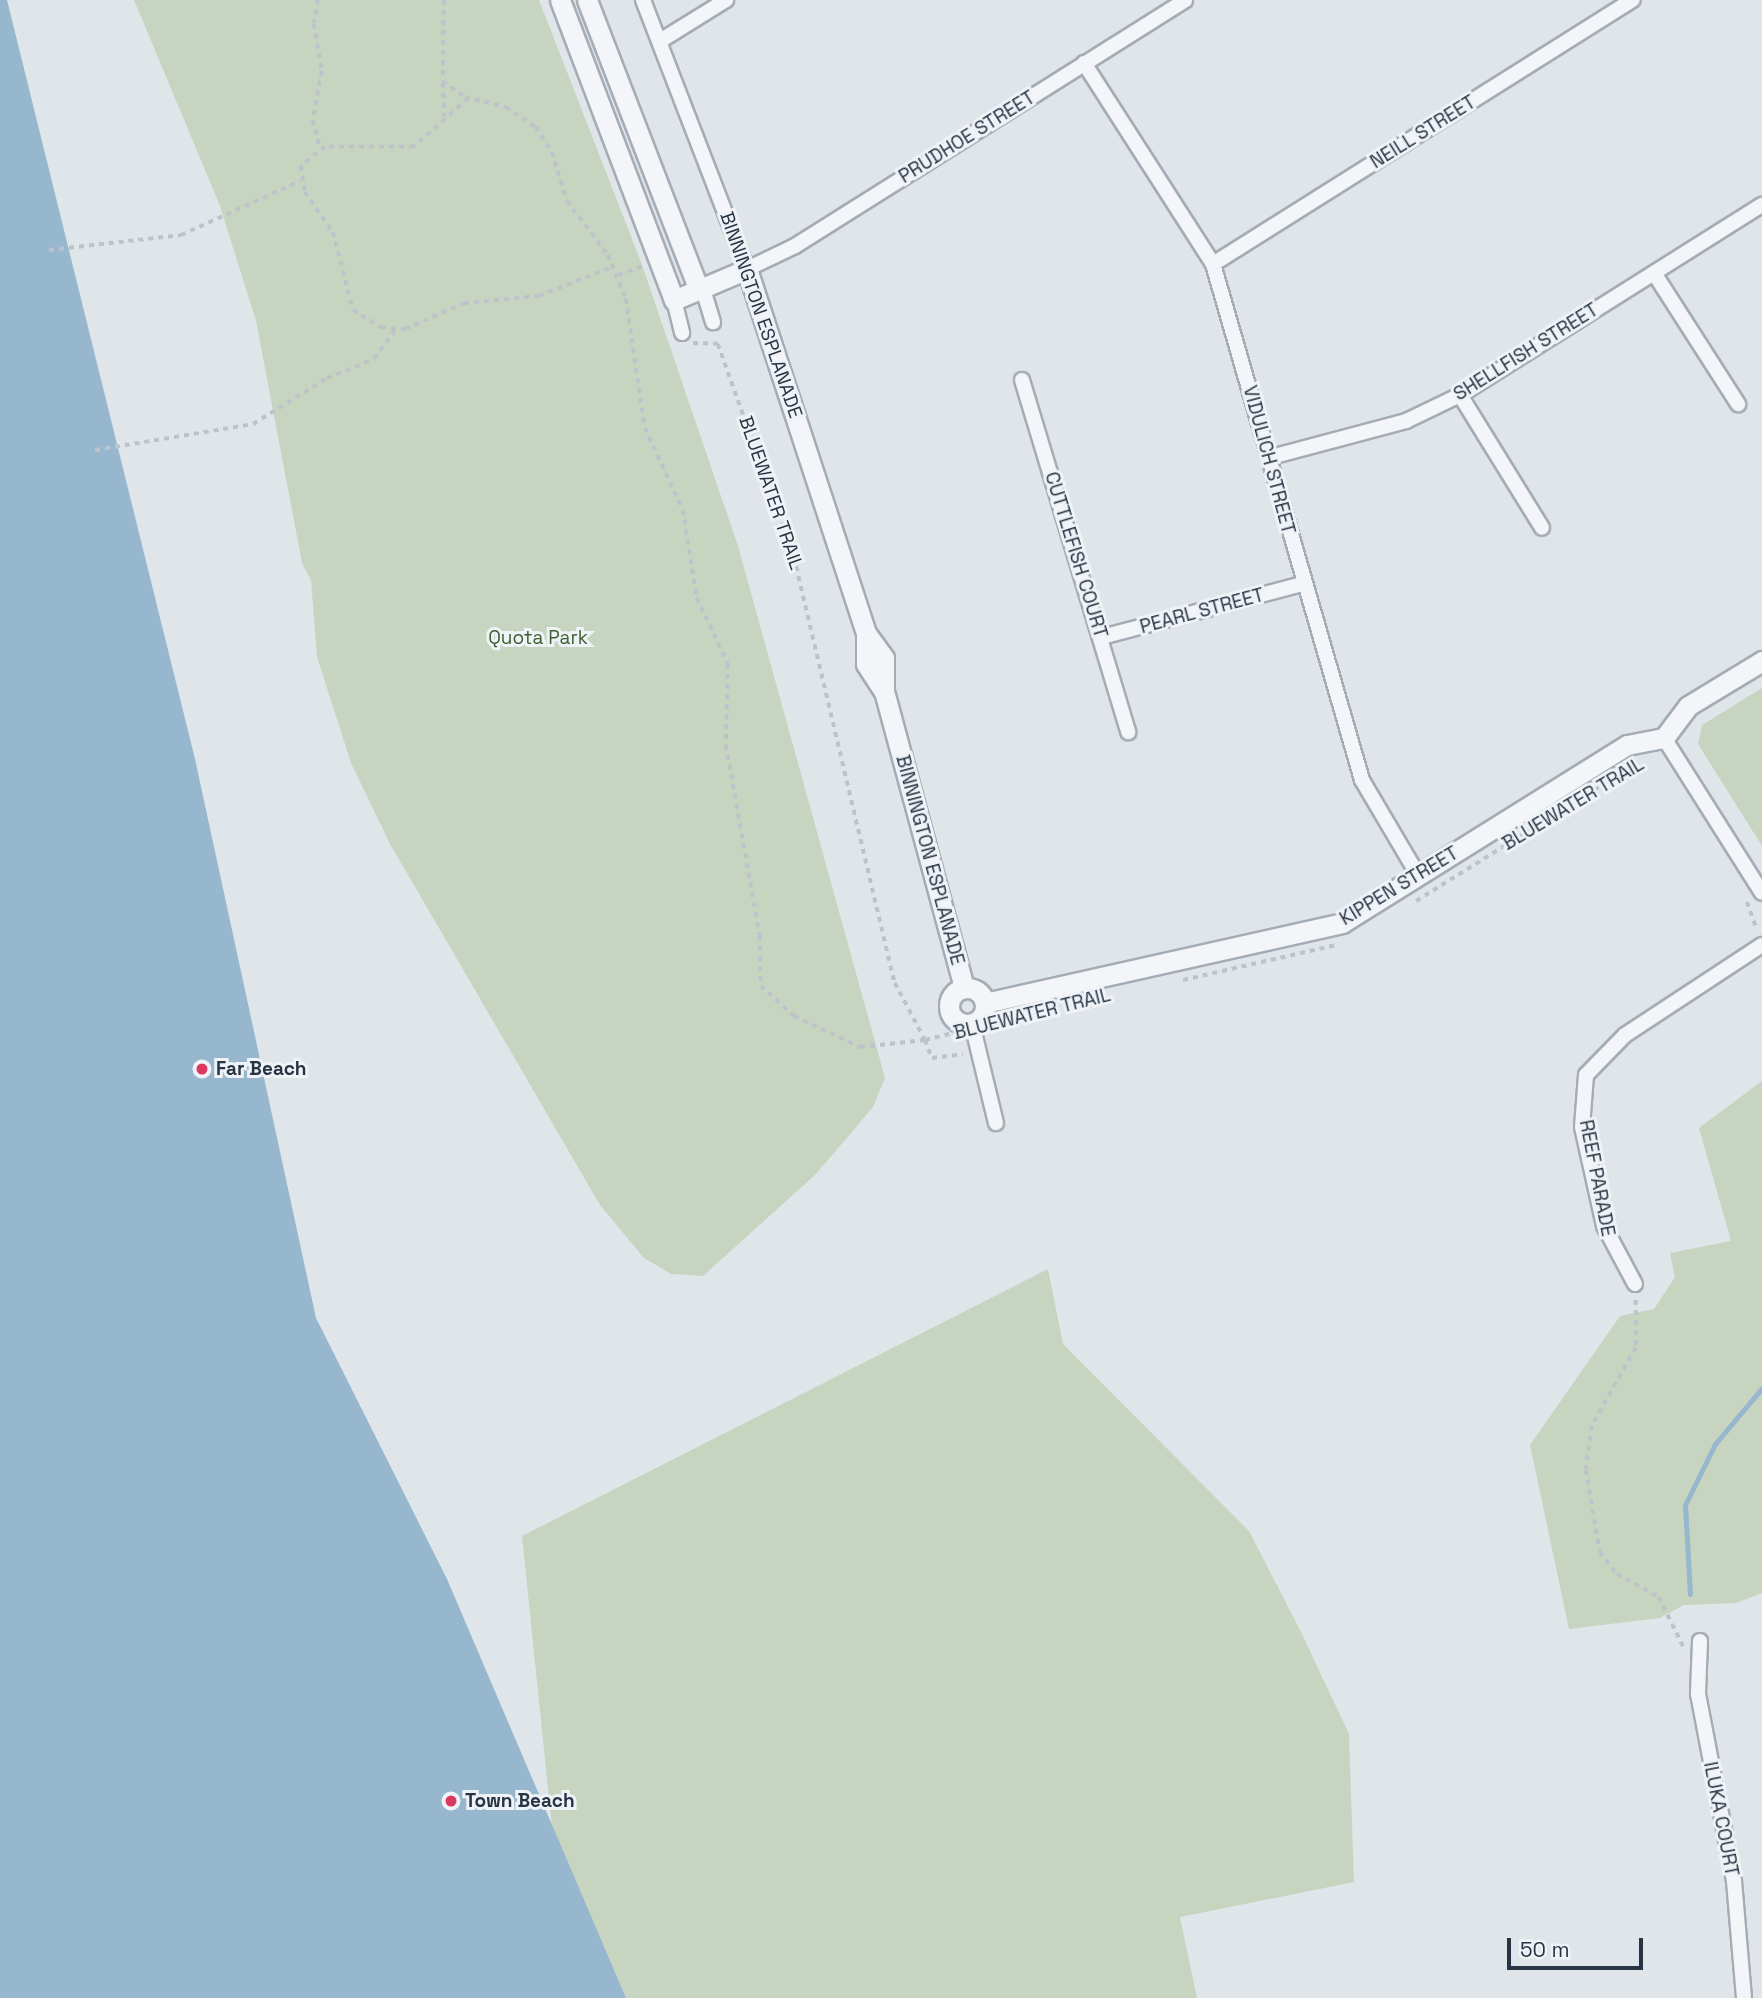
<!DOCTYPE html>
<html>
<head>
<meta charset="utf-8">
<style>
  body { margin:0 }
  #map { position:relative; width:1762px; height:1998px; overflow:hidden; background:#e0e5ea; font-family:"Space Grotesk",sans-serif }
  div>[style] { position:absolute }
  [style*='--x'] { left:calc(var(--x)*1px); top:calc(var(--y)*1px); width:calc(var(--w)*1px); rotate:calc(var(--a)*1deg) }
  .green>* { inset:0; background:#c7d5c0 }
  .water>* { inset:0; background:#97b7ce }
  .stream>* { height:5px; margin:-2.5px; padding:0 2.5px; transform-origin:2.5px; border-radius:2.5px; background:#97b7ce }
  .path>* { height:3.5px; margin-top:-1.75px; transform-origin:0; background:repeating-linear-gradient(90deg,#bec3c9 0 5px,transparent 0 10px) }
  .roads { filter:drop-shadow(2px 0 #a5acb5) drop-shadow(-2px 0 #a5acb5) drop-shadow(0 2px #a5acb5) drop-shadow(0 -2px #a5acb5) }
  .minor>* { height:14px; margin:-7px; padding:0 7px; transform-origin:7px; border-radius:7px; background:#f3f5f8 }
  .tertiary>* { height:19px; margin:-9.5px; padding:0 9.5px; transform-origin:9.5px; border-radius:9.5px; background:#f3f5f8 }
  .tertiary>.ring { margin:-9.5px; padding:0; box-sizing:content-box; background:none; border:19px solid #f3f5f8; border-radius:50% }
  .dots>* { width:19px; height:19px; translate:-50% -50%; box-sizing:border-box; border:4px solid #eff3f7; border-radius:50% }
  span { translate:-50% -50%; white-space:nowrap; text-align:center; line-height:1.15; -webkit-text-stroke:6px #eff3f7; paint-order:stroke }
  .street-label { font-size:19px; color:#273443 }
  .park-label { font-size:19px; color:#3f6033 }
  .poi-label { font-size:19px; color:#273443; font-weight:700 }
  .left { translate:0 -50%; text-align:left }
  .scale { position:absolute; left:1507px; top:1938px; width:136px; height:32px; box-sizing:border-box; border:4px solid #273443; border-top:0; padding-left:9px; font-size:21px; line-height:24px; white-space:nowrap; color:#273443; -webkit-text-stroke:5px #eff3f7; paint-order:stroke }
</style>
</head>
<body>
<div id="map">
  <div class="green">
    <div style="clip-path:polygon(134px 0,539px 0,641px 262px,738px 546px,885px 1078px,873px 1107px,816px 1174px,703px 1276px,671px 1274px,644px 1258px,600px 1205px,390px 844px,351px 763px,317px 657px,311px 580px,302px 563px,256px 321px,220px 206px)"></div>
    <div style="clip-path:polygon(1762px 688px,1762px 846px,1698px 744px,1702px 725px)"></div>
    <div style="clip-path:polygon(1762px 1081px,1762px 1593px,1736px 1603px,1684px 1605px,1660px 1618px,1569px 1629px,1530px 1445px,1620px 1316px,1654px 1309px,1675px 1277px,1670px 1253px,1731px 1241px,1699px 1128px)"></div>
    <div style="clip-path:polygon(1048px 1269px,1063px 1344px,1249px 1531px,1301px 1632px,1349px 1734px,1354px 1882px,1180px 1917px,1197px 1998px,626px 1998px,552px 1828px,522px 1536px)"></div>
  </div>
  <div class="water">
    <div style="clip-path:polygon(0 0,7px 0,195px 759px,316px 1318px,447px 1579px,626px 1998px,0 1998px)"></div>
  </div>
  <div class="stream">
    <div style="--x:1690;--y:1594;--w:89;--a:-93.2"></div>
    <div style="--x:1685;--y:1505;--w:68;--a:-63.8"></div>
    <div style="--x:1715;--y:1444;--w:73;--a:-50"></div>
  </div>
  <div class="path">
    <div style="--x:318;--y:0;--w:24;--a:99"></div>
    <div style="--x:314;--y:24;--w:48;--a:80.3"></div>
    <div style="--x:322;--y:71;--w:50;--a:100.4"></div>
    <div style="--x:313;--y:120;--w:29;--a:76"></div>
    <div style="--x:444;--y:0;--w:81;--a:90.7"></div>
    <div style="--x:443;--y:81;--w:27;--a:36"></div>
    <div style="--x:465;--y:97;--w:42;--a:13.7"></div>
    <div style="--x:506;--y:107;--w:36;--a:34"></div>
    <div style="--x:536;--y:127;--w:30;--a:57"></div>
    <div style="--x:552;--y:152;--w:51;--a:73"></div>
    <div style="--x:567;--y:201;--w:68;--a:52.8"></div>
    <div style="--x:608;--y:255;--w:48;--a:67.8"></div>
    <div style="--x:626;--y:299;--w:130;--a:81.6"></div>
    <div style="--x:645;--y:428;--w:90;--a:65.1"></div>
    <div style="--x:683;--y:510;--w:89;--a:81"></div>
    <div style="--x:697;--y:598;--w:73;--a:64.8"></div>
    <div style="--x:728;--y:664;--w:81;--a:91.4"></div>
    <div style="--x:726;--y:745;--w:194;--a:79.9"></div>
    <div style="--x:760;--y:936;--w:50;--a:88.9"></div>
    <div style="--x:761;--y:986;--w:45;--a:42.3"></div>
    <div style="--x:794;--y:1016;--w:73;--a:25.2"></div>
    <div style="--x:860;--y:1047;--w:65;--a:-6.1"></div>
    <div style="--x:925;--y:1040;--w:19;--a:69"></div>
    <div style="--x:932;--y:1058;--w:31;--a:-7"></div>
    <div style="--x:443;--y:83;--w:34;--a:87"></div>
    <div style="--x:468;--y:99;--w:72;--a:138.4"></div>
    <div style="--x:414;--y:147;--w:89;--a:180"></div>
    <div style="--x:325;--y:147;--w:31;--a:142"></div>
    <div style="--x:301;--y:166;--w:26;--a:81"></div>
    <div style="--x:305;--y:192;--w:49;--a:55"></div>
    <div style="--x:333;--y:232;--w:81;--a:75.6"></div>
    <div style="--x:353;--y:310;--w:33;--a:31"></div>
    <div style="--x:381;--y:327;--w:24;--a:5"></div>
    <div style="--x:405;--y:329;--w:64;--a:-23.8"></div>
    <div style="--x:464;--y:303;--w:75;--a:-5.3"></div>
    <div style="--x:539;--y:296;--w:81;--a:-21.8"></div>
    <div style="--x:49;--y:250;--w:133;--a:-6.5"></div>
    <div style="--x:181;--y:235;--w:131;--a:-24.4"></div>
    <div style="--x:618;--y:275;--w:27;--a:-20"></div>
    <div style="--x:693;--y:343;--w:25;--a:2"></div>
    <div style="--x:718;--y:344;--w:226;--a:70.4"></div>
    <div style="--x:794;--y:557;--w:438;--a:76.7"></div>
    <div style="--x:895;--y:983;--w:64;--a:62.2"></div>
    <div style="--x:925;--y:1040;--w:34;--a:-14"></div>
    <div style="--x:95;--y:450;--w:160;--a:-9.3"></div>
    <div style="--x:253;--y:424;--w:87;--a:-31.9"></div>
    <div style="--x:327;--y:378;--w:51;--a:-22"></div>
    <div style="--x:374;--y:359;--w:36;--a:-54"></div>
    <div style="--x:1416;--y:901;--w:221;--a:-32"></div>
    <div style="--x:1747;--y:902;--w:29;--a:70"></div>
    <div style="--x:1183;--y:980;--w:157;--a:-12.9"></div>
    <div style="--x:1636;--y:1300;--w:48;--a:90"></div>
    <div style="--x:1636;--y:1348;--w:90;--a:119.4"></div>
    <div style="--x:1592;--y:1426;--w:44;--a:97.8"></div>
    <div style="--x:1586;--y:1470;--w:83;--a:80.3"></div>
    <div style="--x:1600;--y:1552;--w:28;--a:52"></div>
    <div style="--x:1617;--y:1574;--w:48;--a:28.7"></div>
    <div style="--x:1659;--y:1597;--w:55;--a:63.9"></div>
  </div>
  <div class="roads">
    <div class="minor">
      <div style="--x:643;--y:0;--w:288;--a:68.9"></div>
      <div style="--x:747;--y:269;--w:53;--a:-25.6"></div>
      <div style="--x:795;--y:246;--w:461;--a:-32.2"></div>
      <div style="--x:660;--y:41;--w:78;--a:-31.8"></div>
      <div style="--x:1084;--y:63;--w:239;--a:57.3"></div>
      <div style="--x:1213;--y:264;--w:537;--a:73.89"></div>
      <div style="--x:1362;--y:780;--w:110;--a:59.5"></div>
      <div style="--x:1213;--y:264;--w:496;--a:-32.2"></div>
      <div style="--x:1654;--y:273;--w:156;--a:57.3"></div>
      <div style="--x:702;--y:286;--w:38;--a:73"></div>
      <div style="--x:674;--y:300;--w:34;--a:76"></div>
      <div style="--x:1022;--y:380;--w:368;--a:73.2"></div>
      <div style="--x:1460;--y:395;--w:156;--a:58.3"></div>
      <div style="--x:1271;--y:457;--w:140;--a:-14.9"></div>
      <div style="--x:1406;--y:421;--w:60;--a:-25.7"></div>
      <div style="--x:1460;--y:395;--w:357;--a:-32.2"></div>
      <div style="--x:1102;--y:637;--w:207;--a:-14.8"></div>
      <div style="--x:1664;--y:738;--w:183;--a:57.7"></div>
      <div style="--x:972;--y:1024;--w:102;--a:76.4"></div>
      <div style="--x:1635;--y:1284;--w:66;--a:-118.1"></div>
      <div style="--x:1604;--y:1226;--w:101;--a:-102.5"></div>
      <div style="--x:1582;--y:1127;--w:52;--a:-85.6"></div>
      <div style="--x:1586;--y:1075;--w:56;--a:-45.7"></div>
      <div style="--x:1625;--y:1035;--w:164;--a:-33.3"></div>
      <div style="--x:1700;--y:1641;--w:53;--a:92.2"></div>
      <div style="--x:1698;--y:1694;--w:190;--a:79.1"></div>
      <div style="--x:1734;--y:1881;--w:117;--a:85.1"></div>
    </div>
    <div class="tertiary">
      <div style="--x:560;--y:0;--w:321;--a:69.2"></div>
      <div style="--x:674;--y:300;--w:79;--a:-23"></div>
      <div style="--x:747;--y:269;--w:383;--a:71.9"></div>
      <div style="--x:866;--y:633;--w:31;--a:54"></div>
      <div style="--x:884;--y:658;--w:33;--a:90"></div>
      <div style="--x:884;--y:691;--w:308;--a:74.9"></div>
      <div style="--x:587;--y:0;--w:308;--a:68.9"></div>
      <div style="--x:866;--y:633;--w:31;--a:90"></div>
      <div style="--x:866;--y:664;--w:31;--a:57"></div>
      <div class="ring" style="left:949px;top:988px;width:17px;height:17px"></div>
      <div style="--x:985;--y:1003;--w:366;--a:-12.6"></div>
      <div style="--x:1342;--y:923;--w:336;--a:-32"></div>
      <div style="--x:1627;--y:745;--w:38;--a:-11"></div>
      <div style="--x:1664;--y:738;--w:40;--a:-53"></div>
      <div style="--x:1688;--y:706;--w:87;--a:-31.3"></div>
    </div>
  </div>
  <div class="dots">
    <div style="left:202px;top:1069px;background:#db3961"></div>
    <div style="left:451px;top:1801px;background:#db3961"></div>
  </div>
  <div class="street-label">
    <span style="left:1423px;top:132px;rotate:-32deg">NEILL STREET</span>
    <span style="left:967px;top:137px;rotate:-32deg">PRUDHOE STREET</span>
    <span style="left:761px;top:315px;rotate:71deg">BINNINGTON ESPLANADE</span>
    <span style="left:1526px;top:352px;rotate:-32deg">SHELLFISH STREET</span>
    <span style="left:1269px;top:460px;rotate:75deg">VIDULICH STREET</span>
    <span style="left:771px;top:493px;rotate:71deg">BLUEWATER TRAIL</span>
    <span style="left:1076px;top:555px;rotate:73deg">CUTTLEFISH COURT</span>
    <span style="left:1202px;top:611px;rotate:-15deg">PEARL STREET</span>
    <span style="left:1573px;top:804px;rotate:-31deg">BLUEWATER TRAIL</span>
    <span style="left:930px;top:860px;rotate:75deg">BINNINGTON ESPLANADE</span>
    <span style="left:1399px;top:886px;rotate:-31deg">KIPPEN STREET</span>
    <span style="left:1032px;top:1014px;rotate:-14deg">BLUEWATER TRAIL</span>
    <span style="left:1597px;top:1178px;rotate:79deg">REEF PARADE</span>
    <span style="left:1721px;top:1819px;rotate:79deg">ILUKA COURT</span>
  </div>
  <div class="park-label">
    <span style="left:538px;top:638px">Quota Park</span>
  </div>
  <div class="poi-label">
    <span class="left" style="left:216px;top:1069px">Far Beach</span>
    <span class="left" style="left:465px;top:1801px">Town Beach</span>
  </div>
  <div class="scale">50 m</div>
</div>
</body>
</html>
